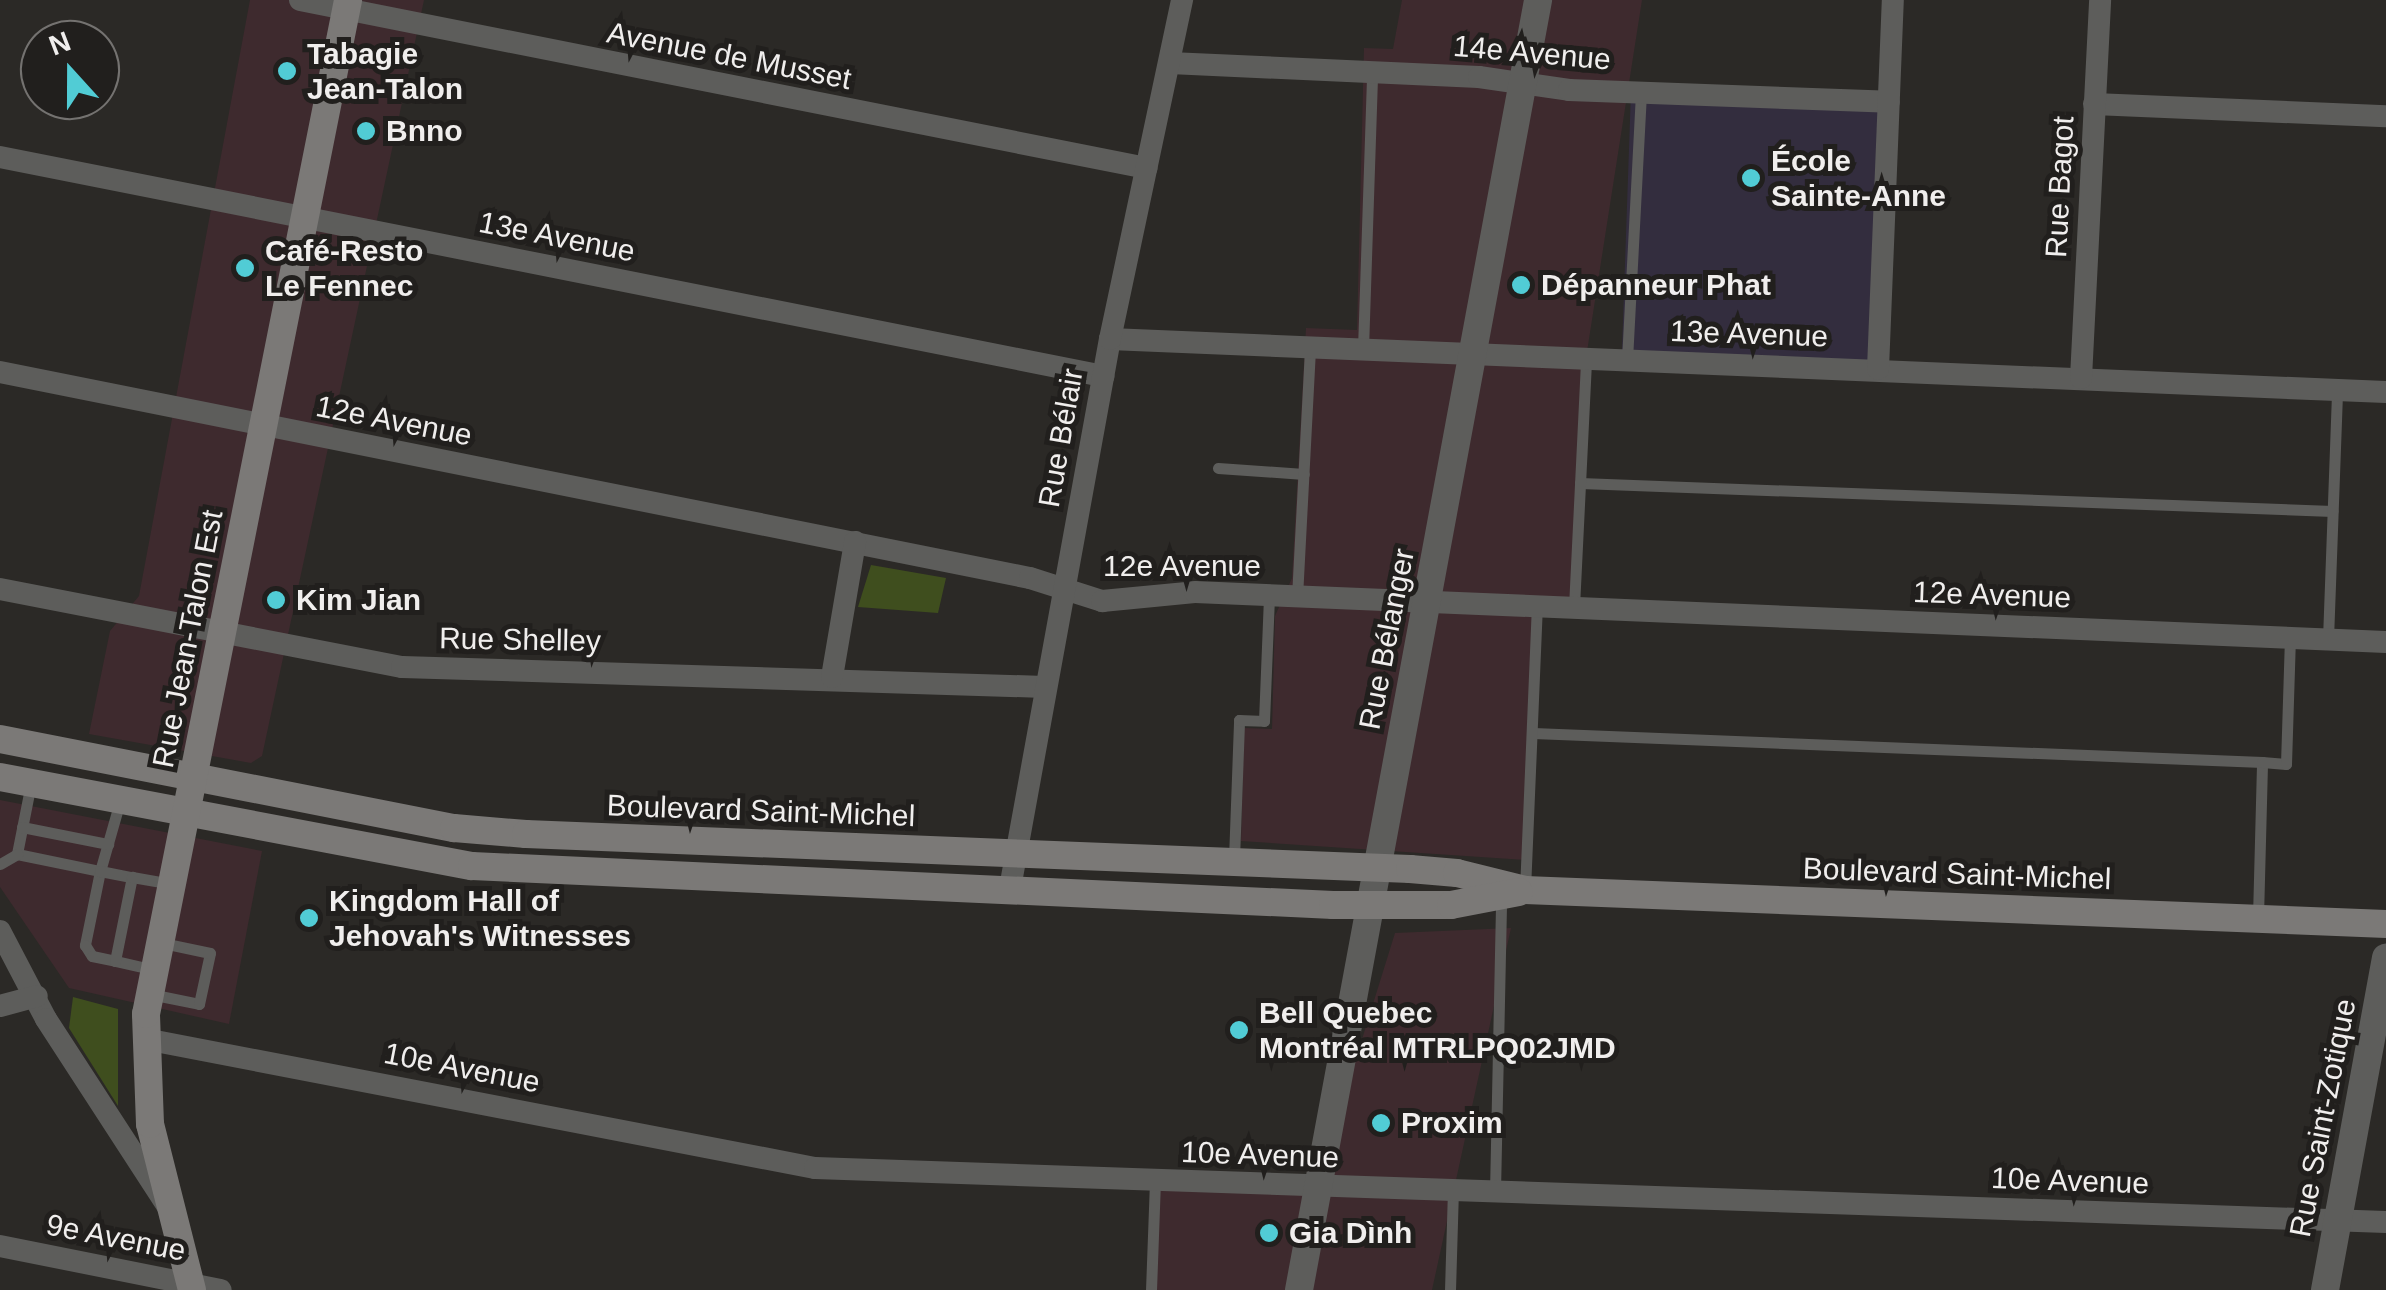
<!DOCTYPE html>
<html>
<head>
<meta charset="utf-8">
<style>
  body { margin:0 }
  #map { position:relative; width:2386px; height:1290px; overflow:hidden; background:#2b2926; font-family:Helvetica,sans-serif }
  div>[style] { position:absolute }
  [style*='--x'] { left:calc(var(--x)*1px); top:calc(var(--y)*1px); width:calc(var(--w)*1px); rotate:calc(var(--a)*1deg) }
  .commercial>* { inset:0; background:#3e2a2e }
  .education>* { inset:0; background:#332d3e; transform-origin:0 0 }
  .green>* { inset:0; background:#3f4e1e }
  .service>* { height:11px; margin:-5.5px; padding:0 5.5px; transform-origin:5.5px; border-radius:5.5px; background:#5d5d5b }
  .minor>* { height:22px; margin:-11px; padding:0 11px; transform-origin:11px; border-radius:11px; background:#5d5d5b }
  .tertiary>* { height:28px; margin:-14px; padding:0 14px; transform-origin:14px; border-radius:14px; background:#5d5d5b }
  .secondary>* { height:28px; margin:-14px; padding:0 14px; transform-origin:14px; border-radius:14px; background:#7b7977 }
  .dots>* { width:28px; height:28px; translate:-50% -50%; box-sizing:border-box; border:5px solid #211f1d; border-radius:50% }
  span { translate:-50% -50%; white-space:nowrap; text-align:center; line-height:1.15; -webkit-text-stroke:10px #211f1d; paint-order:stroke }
  .street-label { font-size:30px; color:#f0eeed }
  .poi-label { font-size:30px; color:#f0eeed; font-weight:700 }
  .left { translate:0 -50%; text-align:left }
  .north { position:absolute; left:20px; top:20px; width:100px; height:100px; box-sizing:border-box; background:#211f1d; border:2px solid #747270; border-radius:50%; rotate:339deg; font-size:28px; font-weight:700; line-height:40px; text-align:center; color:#f0eeed }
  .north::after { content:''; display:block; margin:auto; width:35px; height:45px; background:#51ccd5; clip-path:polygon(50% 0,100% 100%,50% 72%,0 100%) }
</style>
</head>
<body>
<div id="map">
  <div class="commercial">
    <div style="clip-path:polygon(250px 0,424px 0,262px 756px,251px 763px,89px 734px,110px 631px,139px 596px)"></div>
    <div style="clip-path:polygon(1402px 0,1642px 0,1586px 358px,1574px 607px,1538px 605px,1526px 860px,1241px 841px,1244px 728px,1272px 729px,1275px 616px,1292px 578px,1306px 328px,1357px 330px,1364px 48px,1393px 49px)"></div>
    <div style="clip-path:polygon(0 800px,262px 851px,229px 1024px,69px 988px,0 887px)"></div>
    <div style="clip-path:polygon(1511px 928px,1432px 1290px,1151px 1290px,1155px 1181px,1288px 1186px,1322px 1168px,1395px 933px)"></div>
  </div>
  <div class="education">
    <div style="left:1631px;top:91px;width:258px;height:271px;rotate:2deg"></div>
  </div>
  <div class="green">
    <div style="clip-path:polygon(871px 565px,946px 578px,938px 613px,858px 607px)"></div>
    <div style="clip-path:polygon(73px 997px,118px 1009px,118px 1106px,69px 1028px)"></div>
  </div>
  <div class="service">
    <div style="--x:1363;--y:349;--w:276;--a:-88.1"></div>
    <div style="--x:1627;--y:360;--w:268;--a:-87"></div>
    <div style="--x:1218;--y:468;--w:86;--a:4"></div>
    <div style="--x:1580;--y:483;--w:753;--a:2.13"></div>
    <div style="--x:1297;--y:597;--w:250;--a:-87"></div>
    <div style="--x:1574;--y:607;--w:249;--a:-87.2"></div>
    <div style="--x:2328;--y:639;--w:249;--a:-87.9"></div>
    <div style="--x:1533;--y:733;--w:730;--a:2.28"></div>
    <div style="--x:31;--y:783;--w:72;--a:101.2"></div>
    <div style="--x:17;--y:854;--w:85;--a:11.6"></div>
    <div style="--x:100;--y:871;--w:76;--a:101.5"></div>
    <div style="--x:85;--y:945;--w:13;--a:58"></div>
    <div style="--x:92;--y:956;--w:24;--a:12"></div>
    <div style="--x:120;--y:801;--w:73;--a:105.9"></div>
    <div style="--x:100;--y:871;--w:33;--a:11"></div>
    <div style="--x:22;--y:827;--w:88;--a:11.2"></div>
    <div style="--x:1234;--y:859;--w:139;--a:-87.9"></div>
    <div style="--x:1239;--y:720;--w:25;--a:2"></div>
    <div style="--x:1264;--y:721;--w:125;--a:-87.7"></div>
    <div style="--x:0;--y:864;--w:20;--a:-30"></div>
    <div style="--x:1525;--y:890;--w:285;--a:-87.6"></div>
    <div style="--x:2258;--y:917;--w:155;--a:-88.5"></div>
    <div style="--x:2262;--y:762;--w:24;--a:5"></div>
    <div style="--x:2286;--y:764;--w:126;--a:-88.2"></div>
    <div style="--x:155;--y:970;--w:41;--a:-167.3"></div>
    <div style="--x:115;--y:961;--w:86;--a:-78.6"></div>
    <div style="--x:132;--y:877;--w:40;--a:10"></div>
    <div style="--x:150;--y:994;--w:50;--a:11.5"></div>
    <div style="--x:199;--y:1004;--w:52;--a:-77.8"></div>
    <div style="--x:210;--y:953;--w:49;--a:-168.2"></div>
    <div style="--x:1495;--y:1192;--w:296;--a:-88.8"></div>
    <div style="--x:1151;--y:1290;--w:109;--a:-87.9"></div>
    <div style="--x:1450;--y:1290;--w:99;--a:-88.3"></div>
  </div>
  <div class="minor">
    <div style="--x:300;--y:0;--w:863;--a:11.23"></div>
    <div style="--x:1170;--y:63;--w:309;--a:2.6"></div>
    <div style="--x:1479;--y:77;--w:91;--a:8.2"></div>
    <div style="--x:1569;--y:90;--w:320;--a:2.1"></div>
    <div style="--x:2094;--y:104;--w:292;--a:2.4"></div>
    <div style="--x:0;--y:157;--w:1125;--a:11.23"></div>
    <div style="--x:1110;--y:339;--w:1277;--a:2.38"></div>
    <div style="--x:1878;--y:369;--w:369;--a:-87.7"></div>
    <div style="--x:0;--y:372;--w:1050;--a:11.31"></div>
    <div style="--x:1030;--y:578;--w:76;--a:17.7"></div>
    <div style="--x:1102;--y:601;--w:93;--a:-5.5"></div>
    <div style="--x:1195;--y:592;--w:1192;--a:2.4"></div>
    <div style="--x:2081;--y:378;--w:378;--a:-87.1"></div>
    <div style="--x:0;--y:589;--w:409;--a:11"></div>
    <div style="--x:402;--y:667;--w:643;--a:1.78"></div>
    <div style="--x:832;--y:677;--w:137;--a:-80.3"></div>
    <div style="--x:1010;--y:888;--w:558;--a:-79.68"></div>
    <div style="--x:1110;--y:339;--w:347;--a:-78"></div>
    <div style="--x:0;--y:931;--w:99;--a:62.4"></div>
    <div style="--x:46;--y:1019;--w:222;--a:57"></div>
    <div style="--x:0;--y:1006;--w:38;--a:-15"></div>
    <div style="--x:145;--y:1039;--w:682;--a:10.9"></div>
    <div style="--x:815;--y:1168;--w:1572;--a:1.97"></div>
    <div style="--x:0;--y:1246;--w:225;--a:11.3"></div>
  </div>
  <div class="tertiary">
    <div style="--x:1299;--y:1290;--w:1312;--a:-79.5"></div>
    <div style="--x:2325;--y:1290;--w:338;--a:-79.6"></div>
  </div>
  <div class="secondary">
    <div style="--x:0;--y:739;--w:463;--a:11.1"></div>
    <div style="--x:454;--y:828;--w:72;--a:4.8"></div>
    <div style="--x:526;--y:834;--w:885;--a:2.27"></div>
    <div style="--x:1410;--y:869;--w:47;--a:4.9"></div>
    <div style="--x:1457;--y:873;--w:70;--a:14"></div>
    <div style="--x:1525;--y:890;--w:862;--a:2.26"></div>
    <div style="--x:0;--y:777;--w:480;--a:10.7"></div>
    <div style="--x:472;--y:866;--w:862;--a:2.59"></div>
    <div style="--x:1333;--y:905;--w:118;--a:0"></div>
    <div style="--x:1451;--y:905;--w:69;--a:-10.8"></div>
    <div style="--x:192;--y:1290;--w:171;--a:-104.2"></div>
    <div style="--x:150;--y:1124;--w:110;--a:-92.1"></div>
    <div style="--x:146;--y:1014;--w:1034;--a:-78.73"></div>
  </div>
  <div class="dots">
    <div style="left:287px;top:71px;background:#51ccd5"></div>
    <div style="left:366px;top:131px;background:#51ccd5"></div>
    <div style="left:1751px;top:178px;background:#51ccd5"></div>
    <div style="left:245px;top:268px;background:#51ccd5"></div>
    <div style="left:1521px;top:285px;background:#51ccd5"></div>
    <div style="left:276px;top:600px;background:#51ccd5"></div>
    <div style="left:309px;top:918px;background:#51ccd5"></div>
    <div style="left:1239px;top:1030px;background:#51ccd5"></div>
    <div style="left:1381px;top:1123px;background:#51ccd5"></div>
    <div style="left:1269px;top:1233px;background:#51ccd5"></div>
  </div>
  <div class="street-label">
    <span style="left:1532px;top:53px;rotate:5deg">14e Avenue</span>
    <span style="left:729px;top:56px;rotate:11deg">Avenue de Musset</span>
    <span style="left:2060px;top:187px;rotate:-87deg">Rue Bagot</span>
    <span style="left:557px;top:237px;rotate:11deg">13e Avenue</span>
    <span style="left:1749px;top:334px;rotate:2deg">13e Avenue</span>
    <span style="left:394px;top:421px;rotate:11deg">12e Avenue</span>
    <span style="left:1061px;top:438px;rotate:-80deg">Rue Bélair</span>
    <span style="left:1182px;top:566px">12e Avenue</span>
    <span style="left:1992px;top:595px;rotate:2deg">12e Avenue</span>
    <span style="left:188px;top:639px;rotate:-79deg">Rue Jean-Talon Est</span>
    <span style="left:1387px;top:639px;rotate:-79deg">Rue Bélanger</span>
    <span style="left:520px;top:640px;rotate:1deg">Rue Shelley</span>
    <span style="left:761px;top:811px;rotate:2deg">Boulevard Saint-Michel</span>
    <span style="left:1957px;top:874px;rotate:2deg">Boulevard Saint-Michel</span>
    <span style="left:462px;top:1068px;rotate:11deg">10e Avenue</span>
    <span style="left:2323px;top:1118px;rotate:-79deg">Rue Saint-Zotique</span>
    <span style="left:1260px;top:1155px;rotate:2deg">10e Avenue</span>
    <span style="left:2070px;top:1181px;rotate:2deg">10e Avenue</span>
    <span style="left:116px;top:1238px;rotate:11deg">9e Avenue</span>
  </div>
  <div class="poi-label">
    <span class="left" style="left:307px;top:71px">Tabagie<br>Jean-Talon</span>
    <span class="left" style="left:386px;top:131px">Bnno</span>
    <span class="left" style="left:1771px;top:178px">École<br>Sainte-Anne</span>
    <span class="left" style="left:265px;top:268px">Café-Resto<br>Le Fennec</span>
    <span class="left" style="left:1541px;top:285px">Dépanneur Phat</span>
    <span class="left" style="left:296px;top:600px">Kim Jian</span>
    <span class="left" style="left:329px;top:918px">Kingdom Hall of<br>Jehovah's Witnesses</span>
    <span class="left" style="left:1259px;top:1030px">Bell Quebec<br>Montréal MTRLPQ02JMD</span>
    <span class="left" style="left:1401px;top:1123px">Proxim</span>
    <span class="left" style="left:1289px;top:1233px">Gia Dình</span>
  </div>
  <div class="north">N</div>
</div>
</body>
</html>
